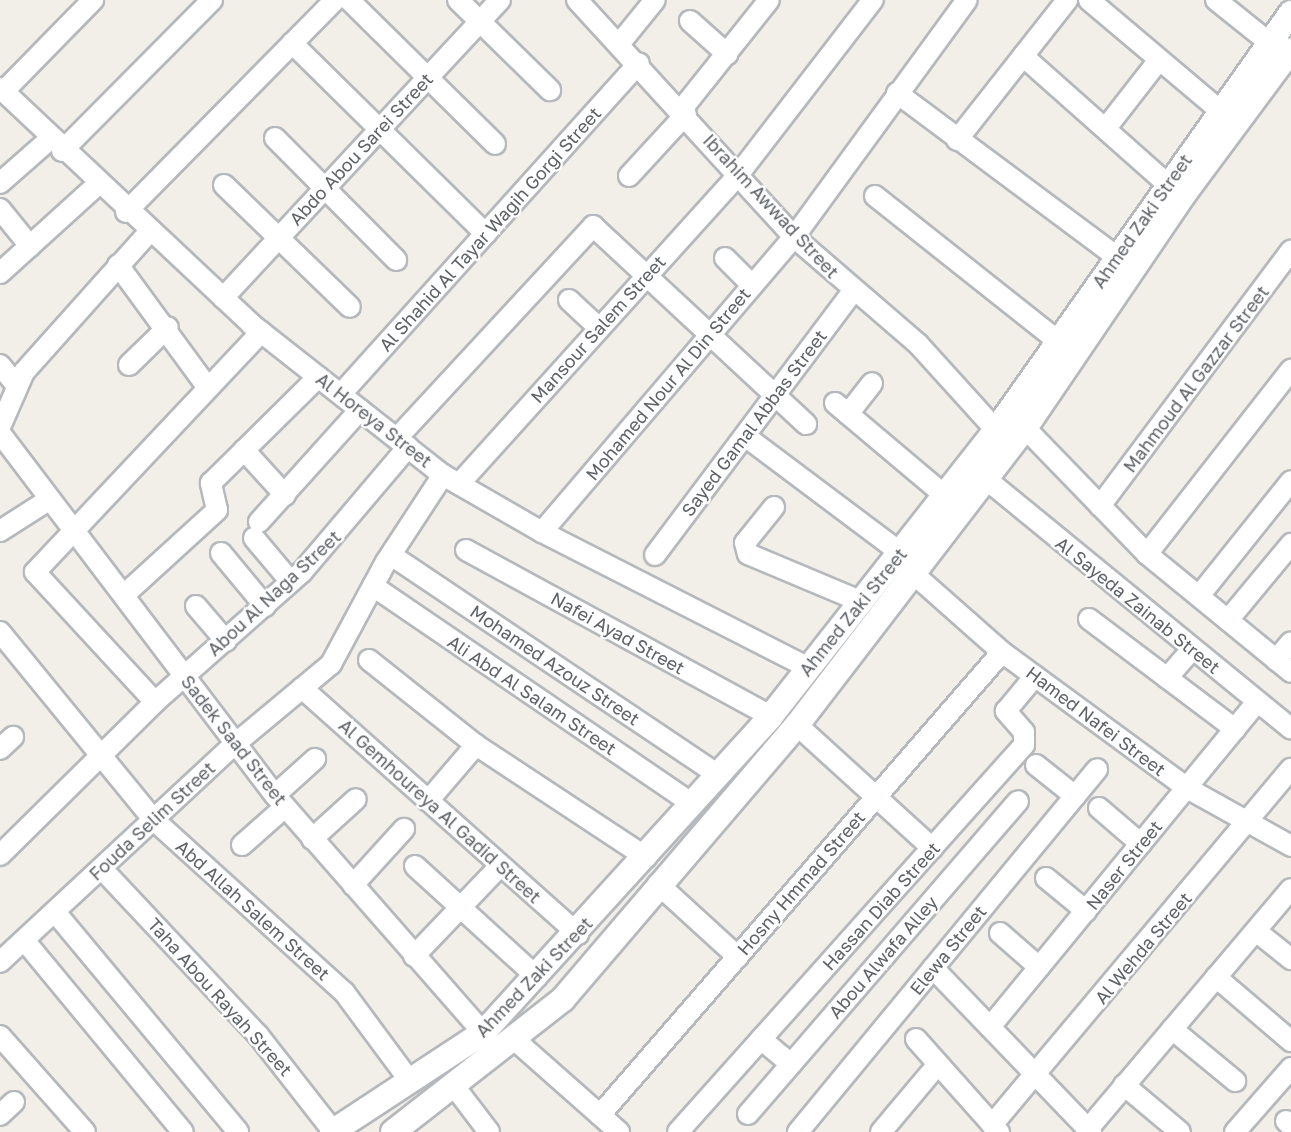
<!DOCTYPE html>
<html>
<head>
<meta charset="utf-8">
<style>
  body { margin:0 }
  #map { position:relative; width:1291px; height:1132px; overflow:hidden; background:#f1efe8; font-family:"Golos Text",sans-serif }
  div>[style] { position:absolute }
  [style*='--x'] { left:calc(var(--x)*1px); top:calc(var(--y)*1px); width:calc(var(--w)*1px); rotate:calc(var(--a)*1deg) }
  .roads { filter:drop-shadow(2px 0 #b5b8bc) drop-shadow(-2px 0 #b5b8bc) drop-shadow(0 2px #b5b8bc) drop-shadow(0 -2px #b5b8bc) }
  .minor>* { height:20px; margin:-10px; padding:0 10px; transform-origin:10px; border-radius:10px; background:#fff }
  .tertiary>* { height:24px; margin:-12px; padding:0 12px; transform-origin:12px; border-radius:12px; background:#fff }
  span { translate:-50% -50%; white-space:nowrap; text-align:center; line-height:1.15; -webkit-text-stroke:4.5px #fff; paint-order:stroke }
  .street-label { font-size:18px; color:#5f6368 }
</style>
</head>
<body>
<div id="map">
  <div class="roads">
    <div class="minor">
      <div style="--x:349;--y:0;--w:205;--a:44.6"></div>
      <div style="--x:458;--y:0;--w:129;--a:44.4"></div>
      <div style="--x:577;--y:0;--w:321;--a:47.5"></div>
      <div style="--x:794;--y:237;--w:164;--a:40.8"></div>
      <div style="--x:918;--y:344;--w:116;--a:47.8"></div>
      <div style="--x:1089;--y:0;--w:170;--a:40.2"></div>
      <div style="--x:1216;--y:0;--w:70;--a:38.7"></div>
      <div style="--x:690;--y:21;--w:50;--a:41.7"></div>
      <div style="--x:292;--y:43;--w:272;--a:44.6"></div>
      <div style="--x:620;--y:43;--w:55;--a:-50.9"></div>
      <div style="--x:1023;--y:56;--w:193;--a:41.6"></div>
      <div style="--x:0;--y:88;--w:345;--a:43.2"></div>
      <div style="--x:251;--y:324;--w:244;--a:38.2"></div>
      <div style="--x:443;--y:475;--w:114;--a:29.9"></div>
      <div style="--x:542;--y:532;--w:297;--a:27"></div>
      <div style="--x:3;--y:92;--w:129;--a:-45.6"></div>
      <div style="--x:897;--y:93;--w:288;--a:36.7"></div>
      <div style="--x:682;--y:109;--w:139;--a:-51.4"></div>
      <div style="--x:1106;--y:128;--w:86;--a:-52.1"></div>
      <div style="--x:275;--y:138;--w:172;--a:45.2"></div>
      <div style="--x:957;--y:140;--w:178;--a:-51.8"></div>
      <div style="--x:62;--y:151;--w:213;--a:-45.2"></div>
      <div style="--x:629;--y:176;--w:84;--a:-47.4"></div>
      <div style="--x:0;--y:183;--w:67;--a:-41.3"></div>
      <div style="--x:224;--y:185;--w:175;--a:44.1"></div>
      <div style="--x:875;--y:196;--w:232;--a:38.4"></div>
      <div style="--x:0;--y:209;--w:48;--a:51"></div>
      <div style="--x:126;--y:212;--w:298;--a:-45.4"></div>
      <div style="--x:725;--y:258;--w:38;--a:45"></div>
      <div style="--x:118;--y:265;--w:152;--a:53.8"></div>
      <div style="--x:0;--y:273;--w:131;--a:-42.2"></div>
      <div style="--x:223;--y:298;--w:407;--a:-47.1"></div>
      <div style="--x:569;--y:300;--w:41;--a:43"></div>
      <div style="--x:0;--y:365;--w:26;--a:51"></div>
      <div style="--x:129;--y:365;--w:54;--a:-44.3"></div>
      <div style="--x:341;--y:394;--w:445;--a:-48"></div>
      <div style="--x:835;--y:403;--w:141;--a:40.1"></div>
      <div style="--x:848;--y:414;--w:39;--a:-52"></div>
      <div style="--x:0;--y:427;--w:60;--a:-66.4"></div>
      <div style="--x:24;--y:372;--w:188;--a:-48.2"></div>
      <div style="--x:1025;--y:428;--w:175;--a:45.9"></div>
      <div style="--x:1147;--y:554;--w:186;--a:39.3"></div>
      <div style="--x:0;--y:433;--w:455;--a:52.8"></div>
      <div style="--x:275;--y:795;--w:316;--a:48.8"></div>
      <div style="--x:745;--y:436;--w:195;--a:36.9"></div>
      <div style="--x:397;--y:438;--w:289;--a:-47.2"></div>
      <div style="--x:593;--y:226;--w:291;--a:42.9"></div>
      <div style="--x:244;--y:450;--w:61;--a:47.7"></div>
      <div style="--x:986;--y:479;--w:394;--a:39.3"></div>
      <div style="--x:459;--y:484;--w:416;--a:-47.9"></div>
      <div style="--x:738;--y:175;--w:221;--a:-52.4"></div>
      <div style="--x:1100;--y:506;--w:319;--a:-53.2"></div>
      <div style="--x:774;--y:507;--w:46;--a:128.9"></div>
      <div style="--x:745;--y:543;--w:11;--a:75"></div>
      <div style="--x:748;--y:554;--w:124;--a:22.8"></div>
      <div style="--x:259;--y:522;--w:151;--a:-48"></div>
      <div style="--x:0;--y:531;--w:59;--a:-32.6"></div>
      <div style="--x:542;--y:532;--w:388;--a:-49.5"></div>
      <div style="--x:794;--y:237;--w:293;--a:-53.9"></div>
      <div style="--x:254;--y:538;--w:57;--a:49.9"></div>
      <div style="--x:466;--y:550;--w:347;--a:28.6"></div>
      <div style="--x:221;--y:553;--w:69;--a:50.3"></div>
      <div style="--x:1147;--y:554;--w:234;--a:-52"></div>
      <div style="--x:391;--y:555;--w:394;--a:33.9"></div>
      <div style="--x:655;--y:555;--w:330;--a:-53.1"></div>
      <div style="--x:916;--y:576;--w:115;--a:41.5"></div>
      <div style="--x:1002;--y:652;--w:230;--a:36.3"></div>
      <div style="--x:1187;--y:788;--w:119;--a:29.1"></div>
      <div style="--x:373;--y:586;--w:386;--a:34.3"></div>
      <div style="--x:124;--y:595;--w:126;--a:-42.4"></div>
      <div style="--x:217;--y:510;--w:28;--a:-103"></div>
      <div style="--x:211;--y:483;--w:151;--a:-44.7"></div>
      <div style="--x:1199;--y:596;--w:147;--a:-51.3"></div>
      <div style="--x:196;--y:606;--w:46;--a:49.4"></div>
      <div style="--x:1089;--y:619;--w:183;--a:37"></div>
      <div style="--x:1228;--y:620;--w:99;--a:-50.3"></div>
      <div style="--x:0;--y:632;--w:243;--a:50.7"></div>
      <div style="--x:154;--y:820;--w:256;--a:42.2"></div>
      <div style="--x:344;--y:992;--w:109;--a:53.5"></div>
      <div style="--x:369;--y:660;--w:137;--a:38.5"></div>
      <div style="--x:476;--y:745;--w:204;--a:33.4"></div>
      <div style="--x:1276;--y:660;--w:23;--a:-50"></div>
      <div style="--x:1167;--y:678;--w:38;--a:-49"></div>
      <div style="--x:302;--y:688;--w:370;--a:41.7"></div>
      <div style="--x:155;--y:702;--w:177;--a:-132.7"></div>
      <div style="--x:35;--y:572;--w:330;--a:-46.7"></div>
      <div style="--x:797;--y:725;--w:183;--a:42.3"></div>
      <div style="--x:0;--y:749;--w:18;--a:-43"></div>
      <div style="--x:1036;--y:765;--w:50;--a:38.5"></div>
      <div style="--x:275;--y:795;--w:54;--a:-42"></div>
      <div style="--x:428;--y:801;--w:74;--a:-49.4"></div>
      <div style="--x:1099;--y:808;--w:55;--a:40.6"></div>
      <div style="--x:312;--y:839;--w:59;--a:-42.3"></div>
      <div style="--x:242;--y:845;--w:57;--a:-41.5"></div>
      <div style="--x:0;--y:855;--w:218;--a:-44.6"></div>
      <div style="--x:155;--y:702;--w:196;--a:-41.5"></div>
      <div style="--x:302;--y:572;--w:164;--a:-49.7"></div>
      <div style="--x:415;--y:866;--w:165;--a:42.3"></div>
      <div style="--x:102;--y:869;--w:228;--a:46.8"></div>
      <div style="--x:258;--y:1035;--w:122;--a:52"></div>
      <div style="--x:1046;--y:878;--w:52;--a:39.5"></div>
      <div style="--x:658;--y:884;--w:108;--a:42.4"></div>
      <div style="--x:353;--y:885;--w:76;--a:-47.7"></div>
      <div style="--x:55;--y:912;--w:286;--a:50.2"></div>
      <div style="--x:1256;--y:931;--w:45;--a:38.7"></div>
      <div style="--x:1000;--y:933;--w:52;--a:41.1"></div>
      <div style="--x:24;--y:940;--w:249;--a:50.4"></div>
      <div style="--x:414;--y:956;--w:124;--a:-46.3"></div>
      <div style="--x:0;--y:962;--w:321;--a:-42.9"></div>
      <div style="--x:235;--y:744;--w:125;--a:-39.8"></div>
      <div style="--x:331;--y:664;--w:116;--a:-61.7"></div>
      <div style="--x:386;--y:562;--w:104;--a:-56.8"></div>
      <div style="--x:933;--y:968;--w:228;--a:46.1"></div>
      <div style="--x:1216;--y:977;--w:99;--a:40.5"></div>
      <div style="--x:990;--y:1027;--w:421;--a:-50.6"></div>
      <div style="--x:1172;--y:1029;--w:82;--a:39.5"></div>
      <div style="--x:0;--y:1036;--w:128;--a:48.5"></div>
      <div style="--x:761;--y:1039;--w:39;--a:40"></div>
      <div style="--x:916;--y:1039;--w:125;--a:48.3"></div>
      <div style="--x:515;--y:1040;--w:139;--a:41.5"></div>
      <div style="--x:1124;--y:1085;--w:73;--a:40"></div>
      <div style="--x:454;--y:1086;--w:58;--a:52.7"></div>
      <div style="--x:748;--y:1114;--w:413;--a:-49.2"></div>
      <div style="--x:0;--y:1115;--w:19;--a:-43"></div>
      <div style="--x:600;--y:1115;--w:613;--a:-49.03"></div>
      <div style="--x:1286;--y:1121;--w:7;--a:45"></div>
      <div style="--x:992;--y:1125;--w:465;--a:-50"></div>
      <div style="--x:1088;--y:1129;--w:314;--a:-49.8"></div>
      <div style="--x:678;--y:1132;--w:519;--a:-48.2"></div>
      <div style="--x:1024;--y:745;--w:13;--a:-90"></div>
      <div style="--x:1024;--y:732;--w:28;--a:-131"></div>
      <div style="--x:1006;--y:711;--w:45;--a:-50.4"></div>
      <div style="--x:798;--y:1132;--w:470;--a:-50.5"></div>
      <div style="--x:881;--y:1132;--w:89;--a:-50"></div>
      <div style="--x:1235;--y:1132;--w:85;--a:-48.8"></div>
    </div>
    <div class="tertiary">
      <div style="--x:332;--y:1132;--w:181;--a:-33.3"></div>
      <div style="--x:483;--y:1033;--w:428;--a:-47.7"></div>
      <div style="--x:771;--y:716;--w:364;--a:-51.8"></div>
      <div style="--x:996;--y:430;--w:511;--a:-54.72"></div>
      <div style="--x:393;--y:1132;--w:216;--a:-38"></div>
      <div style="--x:563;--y:999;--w:360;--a:-49.5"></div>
      <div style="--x:797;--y:725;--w:374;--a:-52.5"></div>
      <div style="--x:1025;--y:428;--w:283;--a:-55.8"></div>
      <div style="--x:1184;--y:194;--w:179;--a:-53.4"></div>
    </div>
  </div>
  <div class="street-label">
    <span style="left:361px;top:149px;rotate:-47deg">Abdo Abou Sarei Street</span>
    <span style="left:771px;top:206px;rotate:47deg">Ibrahim Awwad Street</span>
    <span style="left:1142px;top:221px;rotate:-55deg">Ahmed Zaki Street</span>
    <span style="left:490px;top:229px;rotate:-48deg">Al Shahid Al Tayar Wagih Gorgi Street</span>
    <span style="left:598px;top:329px;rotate:-48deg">Mansour Salem Street</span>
    <span style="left:1196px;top:379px;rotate:-53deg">Mahmoud Al Gazzar Street</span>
    <span style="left:668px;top:384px;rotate:-50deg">Mohamed Nour Al Din Street</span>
    <span style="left:374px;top:420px;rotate:38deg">Al Horeya Street</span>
    <span style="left:754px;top:423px;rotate:-53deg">Sayed Gamal Abbas Street</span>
    <span style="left:274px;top:593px;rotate:-43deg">Abou Al Naga Street</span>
    <span style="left:1138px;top:605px;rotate:39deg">Al Sayeda Zainab Street</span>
    <span style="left:853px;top:612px;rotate:-51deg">Ahmed Zaki Street</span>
    <span style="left:618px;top:633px;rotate:29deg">Nafei Ayad Street</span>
    <span style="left:555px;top:665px;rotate:34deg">Mohamed Azouz Street</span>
    <span style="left:532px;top:695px;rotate:34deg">Ali Abd Al Salam Street</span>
    <span style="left:1096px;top:721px;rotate:37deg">Hamed Nafei Street</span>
    <span style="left:234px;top:740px;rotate:52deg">Sadek Saad Street</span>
    <span style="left:440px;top:811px;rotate:42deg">Al Gemhoureya Al Gadid Street</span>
    <span style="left:152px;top:821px;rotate:-43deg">Fouda Selim Street</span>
    <span style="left:1124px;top:865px;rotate:-51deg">Naser Street</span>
    <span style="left:801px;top:883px;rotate:-49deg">Hosny Hmmad Street</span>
    <span style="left:881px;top:906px;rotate:-48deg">Hassan Diab Street</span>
    <span style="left:253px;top:910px;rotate:42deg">Abd Allah Salem Street</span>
    <span style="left:1143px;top:948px;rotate:-50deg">Al Wehda Street</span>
    <span style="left:948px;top:950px;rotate:-51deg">Elewa Street</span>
    <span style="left:883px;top:957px;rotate:-49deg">Abou Alwafa Alley</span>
    <span style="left:534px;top:977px;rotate:-46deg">Ahmed Zaki Street</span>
    <span style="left:220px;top:997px;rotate:48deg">Taha Abou Rayah Street</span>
  </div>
</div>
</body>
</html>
